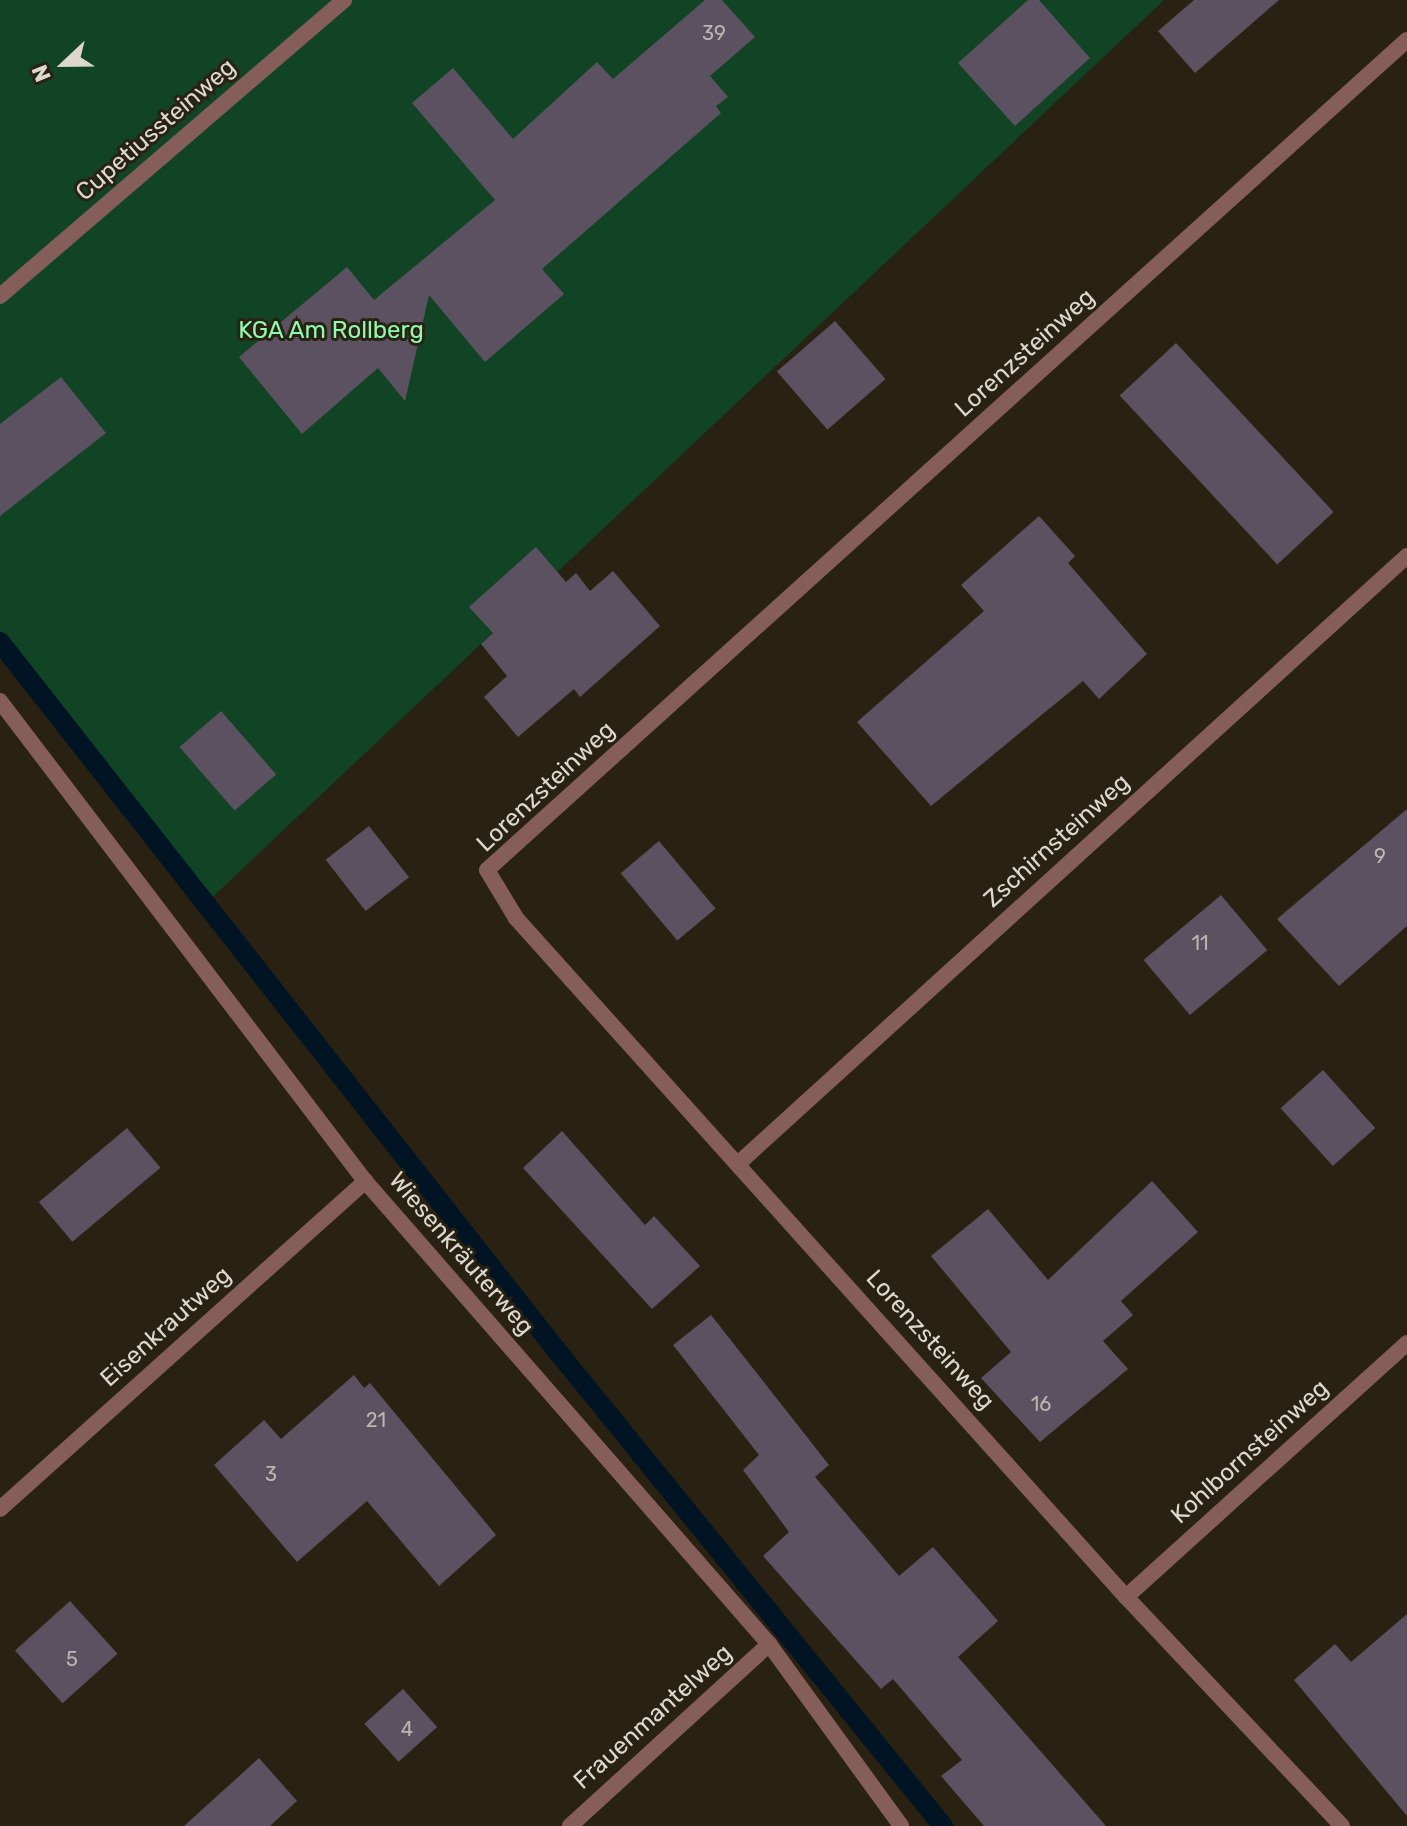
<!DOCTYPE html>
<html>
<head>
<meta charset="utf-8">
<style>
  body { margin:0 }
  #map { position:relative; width:1407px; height:1826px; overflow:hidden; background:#292213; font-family:Rubik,sans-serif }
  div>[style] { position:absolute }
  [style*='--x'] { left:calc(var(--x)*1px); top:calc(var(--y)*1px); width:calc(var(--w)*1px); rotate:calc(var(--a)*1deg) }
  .green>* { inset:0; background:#114425 }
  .stream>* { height:20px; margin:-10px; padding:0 10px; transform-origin:10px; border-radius:10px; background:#001423 }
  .building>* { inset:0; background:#5b5160; transform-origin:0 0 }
  .service>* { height:16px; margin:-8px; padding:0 8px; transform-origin:8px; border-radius:8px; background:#855e59 }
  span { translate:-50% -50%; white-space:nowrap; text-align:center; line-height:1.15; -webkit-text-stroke:6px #292213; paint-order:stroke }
  .number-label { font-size:20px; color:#bcb6b2 }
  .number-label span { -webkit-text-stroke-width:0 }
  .street-label { font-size:24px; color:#dcd8ce }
  .park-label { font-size:24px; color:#8cfaaf }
  .north { position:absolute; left:24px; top:24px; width:80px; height:80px; -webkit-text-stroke:6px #292213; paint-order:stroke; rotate:248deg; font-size:22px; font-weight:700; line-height:32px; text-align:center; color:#dcd8ce }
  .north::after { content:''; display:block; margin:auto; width:28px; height:36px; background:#dcd8ce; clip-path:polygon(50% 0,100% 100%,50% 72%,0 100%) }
</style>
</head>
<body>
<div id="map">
  <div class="green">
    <div style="clip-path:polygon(0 0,1164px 0,205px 904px,0 645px)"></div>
  </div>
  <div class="stream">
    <div style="--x:0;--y:642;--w:903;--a:51.84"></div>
    <div style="--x:558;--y:1352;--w:611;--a:50.92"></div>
  </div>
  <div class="building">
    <div style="clip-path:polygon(705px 0,722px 0,755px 37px,710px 76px,728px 97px,716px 106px,721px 113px,542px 269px,564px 294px,485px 362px,429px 295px,405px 401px,378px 368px,302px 434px,239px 357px,347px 267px,374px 300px,495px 200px,412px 103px,453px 68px,513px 139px,597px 62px,613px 79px)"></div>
    <div style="clip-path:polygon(1028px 0,1039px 0,1090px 58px,1015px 126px,958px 63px)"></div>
    <div style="clip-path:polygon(1194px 0,1279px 0,1195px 73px,1158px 31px)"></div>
    <div style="left:835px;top:321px;width:77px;height:77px;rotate:49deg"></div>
    <div style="left:1176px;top:343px;width:231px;height:77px;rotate:47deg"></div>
    <div style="clip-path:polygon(61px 377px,106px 433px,0 516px,0 424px)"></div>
    <div style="clip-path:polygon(1039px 516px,1075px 556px,1068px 563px,1147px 654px,1099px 699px,1083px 681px,931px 806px,857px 722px,984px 611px,961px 585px)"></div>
    <div style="clip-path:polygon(536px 547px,566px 582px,576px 573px,590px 591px,613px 571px,660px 626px,580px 697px,574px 689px,518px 737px,484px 697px,507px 676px,481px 644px,493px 633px,469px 607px)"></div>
    <div style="left:221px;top:711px;width:84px;height:55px;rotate:49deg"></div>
    <div style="clip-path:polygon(1407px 809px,1407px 926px,1339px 986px,1277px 919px)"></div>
    <div style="left:369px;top:826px;width:65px;height:55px;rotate:52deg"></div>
    <div style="left:659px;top:841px;width:88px;height:50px;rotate:50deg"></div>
    <div style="left:1221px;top:895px;width:72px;height:101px;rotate:50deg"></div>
    <div style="left:1323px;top:1070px;width:78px;height:57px;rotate:48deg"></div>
    <div style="left:127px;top:1128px;width:52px;height:115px;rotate:50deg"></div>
    <div style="clip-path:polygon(562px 1131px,645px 1225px,654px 1216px,700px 1266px,652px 1309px,523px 1168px)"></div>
    <div style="clip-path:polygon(1152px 1181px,1198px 1232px,1121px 1301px,1133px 1315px,1103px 1341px,1128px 1369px,1040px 1442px,981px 1378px,1011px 1352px,931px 1256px,988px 1209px,1048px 1280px)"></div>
    <div style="clip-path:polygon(711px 1315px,829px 1465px,815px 1477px,899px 1576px,933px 1547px,998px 1621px,958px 1657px,1106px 1826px,984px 1826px,941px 1776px,962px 1760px,893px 1679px,881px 1689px,763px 1556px,789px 1532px,743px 1470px,759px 1455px,673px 1345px)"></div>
    <div style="clip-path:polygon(354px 1375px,364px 1388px,370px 1383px,496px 1535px,439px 1586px,367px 1501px,297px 1562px,214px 1465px,264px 1420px,281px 1439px)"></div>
    <div style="left:70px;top:1601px;width:71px;height:74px;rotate:48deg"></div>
    <div style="clip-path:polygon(1407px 1614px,1407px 1816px,1294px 1680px,1335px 1644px,1351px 1662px)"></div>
    <div style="left:403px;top:1689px;width:51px;height:52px;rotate:48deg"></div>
    <div style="clip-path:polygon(259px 1758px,297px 1801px,270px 1826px,184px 1826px)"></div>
  </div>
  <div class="service">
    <div style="--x:0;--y:296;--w:454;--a:-40.7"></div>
    <div style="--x:0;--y:701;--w:603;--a:52.75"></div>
    <div style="--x:365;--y:1181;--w:614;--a:48.89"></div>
    <div style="--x:769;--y:1644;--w:225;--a:54"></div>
    <div style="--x:740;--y:1162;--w:901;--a:-42.26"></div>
    <div style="--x:0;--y:1509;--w:491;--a:-41.9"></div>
    <div style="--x:1126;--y:1597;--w:379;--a:-42.1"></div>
    <div style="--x:570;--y:1826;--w:270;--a:-42.4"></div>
    <div style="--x:1342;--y:1826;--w:315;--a:-133.3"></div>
    <div style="--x:1126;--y:1597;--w:913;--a:-131.94"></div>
    <div style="--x:516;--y:918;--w:56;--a:-121.1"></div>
    <div style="--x:487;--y:870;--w:1239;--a:-42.06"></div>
  </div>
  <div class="number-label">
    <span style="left:714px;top:33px">39</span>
    <span style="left:1380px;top:856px">9</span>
    <span style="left:1200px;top:943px">11</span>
    <span style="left:1041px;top:1404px">16</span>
    <span style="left:376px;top:1420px">21</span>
    <span style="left:271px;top:1474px">3</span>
    <span style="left:72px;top:1659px">5</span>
    <span style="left:407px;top:1729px">4</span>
  </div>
  <div class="street-label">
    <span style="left:156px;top:130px;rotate:-41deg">Cupetiussteinweg</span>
    <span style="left:1025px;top:353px;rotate:-42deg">Lorenzsteinweg</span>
    <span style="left:546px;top:787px;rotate:-43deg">Lorenzsteinweg</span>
    <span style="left:1057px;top:841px;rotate:-42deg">Zschirnsteinweg</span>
    <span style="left:461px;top:1254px;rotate:49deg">Wiesenkräuterweg</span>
    <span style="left:166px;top:1327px;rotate:-42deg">Eisenkrautweg</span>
    <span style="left:930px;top:1340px;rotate:48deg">Lorenzsteinweg</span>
    <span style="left:1250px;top:1452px;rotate:-42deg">Kohlbornsteinweg</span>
    <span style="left:653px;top:1717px;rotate:-42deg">Frauenmantelweg</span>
  </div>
  <div class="park-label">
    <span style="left:331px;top:331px">KGA Am Rollberg</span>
  </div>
  <div class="north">N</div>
</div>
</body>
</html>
